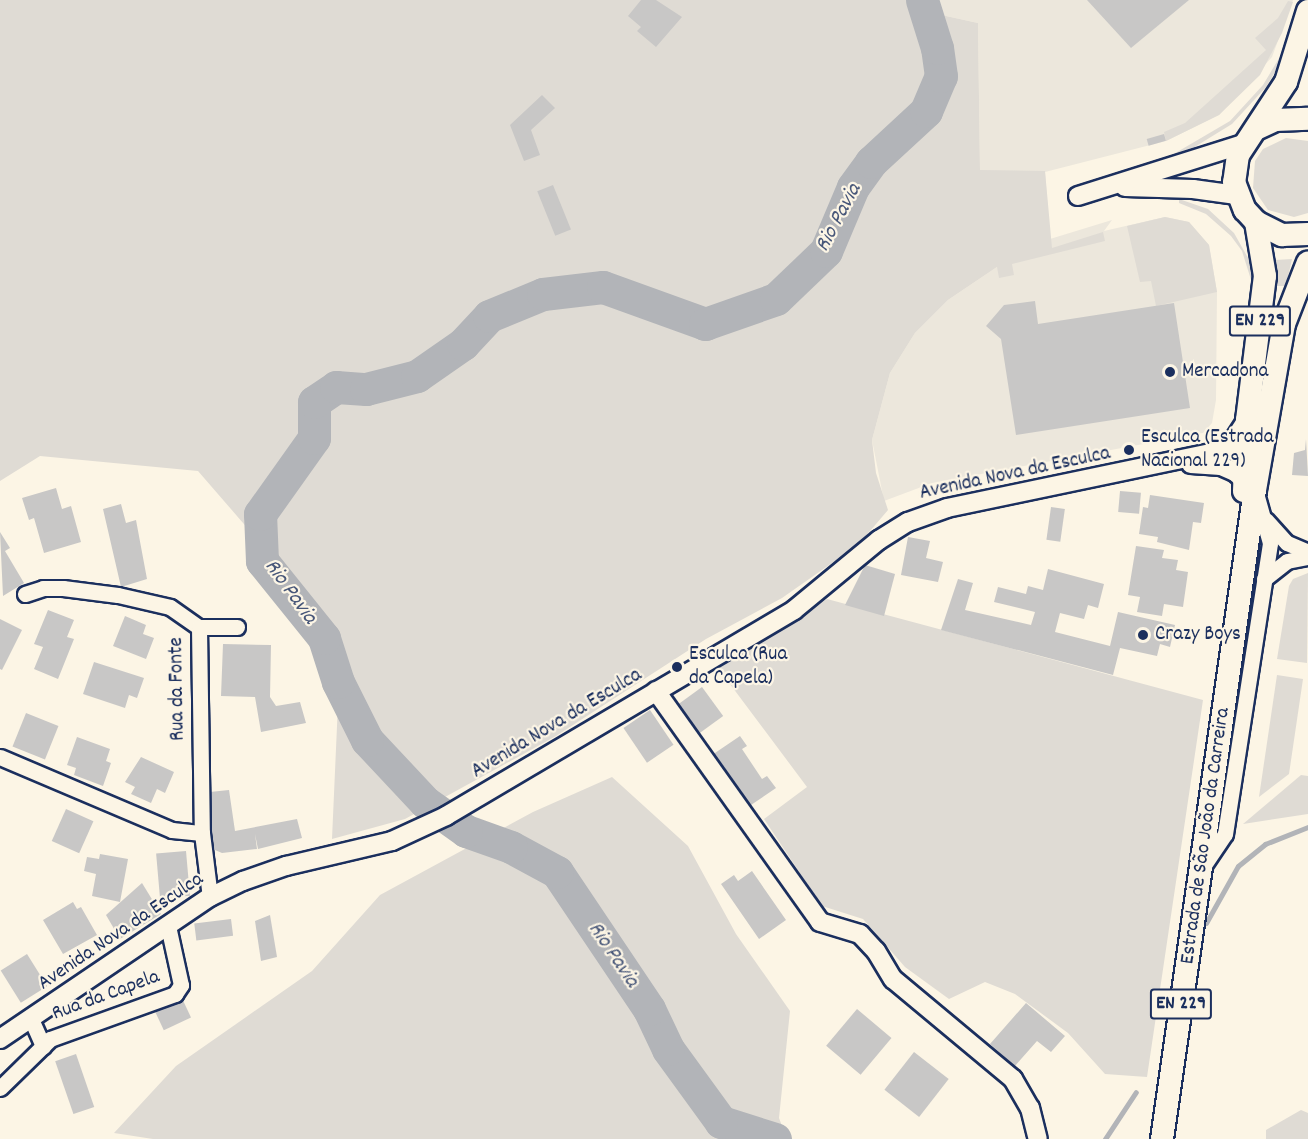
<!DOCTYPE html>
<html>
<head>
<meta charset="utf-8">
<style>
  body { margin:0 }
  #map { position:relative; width:1308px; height:1139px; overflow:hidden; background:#fcf5e5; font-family:Dekko,sans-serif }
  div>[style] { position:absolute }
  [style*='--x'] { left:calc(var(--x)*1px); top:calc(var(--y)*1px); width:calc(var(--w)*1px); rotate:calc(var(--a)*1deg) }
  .built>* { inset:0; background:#ece7dc }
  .green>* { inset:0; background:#dfdbd4 }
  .stream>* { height:5px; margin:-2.5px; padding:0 2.5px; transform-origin:2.5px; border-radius:2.5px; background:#b2b4b8 }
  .river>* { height:33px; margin:-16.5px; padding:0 16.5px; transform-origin:16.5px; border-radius:16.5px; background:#b2b4b8 }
  .building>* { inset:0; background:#c8c7c6; transform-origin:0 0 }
  .roads { filter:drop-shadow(2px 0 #1b2f5e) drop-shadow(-2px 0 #1b2f5e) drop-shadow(0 2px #1b2f5e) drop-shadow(0 -2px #1b2f5e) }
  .minor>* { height:15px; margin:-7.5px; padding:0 7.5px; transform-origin:7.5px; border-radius:7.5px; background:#fcf5e5 }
  .tertiary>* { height:18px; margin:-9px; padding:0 9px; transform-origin:9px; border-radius:9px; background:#fcf5e5 }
  .primary>* { height:22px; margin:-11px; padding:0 11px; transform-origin:11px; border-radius:11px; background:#fcf5e5 }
  .dots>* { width:16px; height:16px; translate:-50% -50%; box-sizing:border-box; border:3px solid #fcf5e5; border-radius:50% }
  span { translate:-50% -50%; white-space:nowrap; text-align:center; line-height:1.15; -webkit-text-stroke:4.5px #fcf5e5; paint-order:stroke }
  .shield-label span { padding:2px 4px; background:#fcf5e5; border:2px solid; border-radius:4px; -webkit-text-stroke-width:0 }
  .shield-label { font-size:20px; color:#1b2f5e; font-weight:700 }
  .poi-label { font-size:21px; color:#1b2f5e }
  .left { translate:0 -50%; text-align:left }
  .street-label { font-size:21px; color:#1b2f5e }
  .water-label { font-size:22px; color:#485779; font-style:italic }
</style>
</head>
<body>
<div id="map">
  <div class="built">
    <div style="clip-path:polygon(932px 0,1293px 0,1272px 57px,1219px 115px,1166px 141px,1045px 172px,1050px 239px,1112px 220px,1104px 231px,1165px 217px,1189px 222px,1209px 245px,1217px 292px,1216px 400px,1212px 423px,1203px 433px,932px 483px,884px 501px,872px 440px,890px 373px,915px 333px,948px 300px,997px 267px,980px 171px,978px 23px,937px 14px)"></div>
  </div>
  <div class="green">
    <div style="clip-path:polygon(0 0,932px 0,937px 14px,978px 23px,980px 170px,1045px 171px,1052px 248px,1103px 232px,1105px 241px,1012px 264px,1014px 275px,999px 278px,997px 267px,948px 300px,915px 333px,890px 373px,872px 440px,876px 473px,888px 510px,859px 544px,782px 598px,706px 639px,556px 736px,405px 819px,332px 839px,341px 636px,198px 471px,40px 456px,0 481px)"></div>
    <div style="clip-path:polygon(1288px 1px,1293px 2px,1282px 33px,1260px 75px,1219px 115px,1166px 141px,1164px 132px,1185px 123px,1266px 50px,1255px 38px,1278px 18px)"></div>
    <div style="clip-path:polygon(1284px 50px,1287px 52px,1266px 87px,1232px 124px,1193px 148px,1172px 155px,1230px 121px,1263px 85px)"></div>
    <div style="clip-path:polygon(1286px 138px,1308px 141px,1308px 213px,1294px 217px,1268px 210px,1253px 188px,1255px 161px,1263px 149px)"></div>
    <div style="clip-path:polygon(1179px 199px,1208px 209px,1234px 233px,1252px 265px,1257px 284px,1252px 283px,1242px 251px,1231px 236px,1206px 214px,1179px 203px)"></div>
    <div style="clip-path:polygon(1165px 217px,1189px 222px,1209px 245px,1217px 292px,1156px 306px,1151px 281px,1140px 282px,1127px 226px)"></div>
    <div style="clip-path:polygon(1292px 259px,1286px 286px,1277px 286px,1275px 260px)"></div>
    <div style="clip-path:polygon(1308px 573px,1307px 663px,1277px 659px,1289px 586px,1293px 579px)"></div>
    <div style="clip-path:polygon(827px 599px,1203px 700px,1147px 1077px,1105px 1074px,1068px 1033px,1015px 994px,985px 982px,949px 999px,905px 967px,863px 919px,822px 906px,764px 819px,807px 787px,718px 668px)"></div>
    <div style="clip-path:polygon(1277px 675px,1303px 679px,1289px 774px,1259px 797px)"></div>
    <div style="clip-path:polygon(1301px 775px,1308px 776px,1308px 814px,1243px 824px)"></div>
    <div style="clip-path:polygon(612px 777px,688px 846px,736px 934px,790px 1011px,779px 1118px,787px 1139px,153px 1139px,114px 1133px,176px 1066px,312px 971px,380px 895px,533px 812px)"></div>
    <div style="clip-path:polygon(1301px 1110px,1308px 1113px,1308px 1139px,1266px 1139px,1266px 1130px)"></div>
  </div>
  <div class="stream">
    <div style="--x:1206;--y:923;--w:65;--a:-60.7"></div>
    <div style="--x:1238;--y:866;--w:35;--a:-39"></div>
    <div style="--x:1265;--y:844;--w:46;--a:-21.6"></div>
    <div style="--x:1105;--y:1139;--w:56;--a:-56.6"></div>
  </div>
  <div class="river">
    <div style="--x:775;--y:1139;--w:57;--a:-162.5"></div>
    <div style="--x:721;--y:1122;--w:90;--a:-126"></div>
    <div style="--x:668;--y:1049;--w:44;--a:-115.4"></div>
    <div style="--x:649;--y:1009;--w:165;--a:-123.9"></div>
    <div style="--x:557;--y:872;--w:52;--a:-151.5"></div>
    <div style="--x:511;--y:847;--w:48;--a:-160.4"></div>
    <div style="--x:466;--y:831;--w:50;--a:-144.7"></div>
    <div style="--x:425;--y:802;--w:85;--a:-133.1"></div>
    <div style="--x:367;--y:740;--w:65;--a:-116.6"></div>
    <div style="--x:338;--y:682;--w:46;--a:-107.7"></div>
    <div style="--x:324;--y:638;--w:99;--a:-128.8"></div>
    <div style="--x:262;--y:561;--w:47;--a:-92.4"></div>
    <div style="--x:260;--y:514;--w:93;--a:-54.6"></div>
    <div style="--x:314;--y:438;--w:36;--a:-90"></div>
    <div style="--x:314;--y:402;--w:27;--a:-34"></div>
    <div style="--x:336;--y:387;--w:30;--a:4"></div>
    <div style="--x:366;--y:389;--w:53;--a:-14.3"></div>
    <div style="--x:417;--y:376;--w:56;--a:-34.8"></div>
    <div style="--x:463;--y:344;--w:38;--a:-47"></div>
    <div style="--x:489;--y:316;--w:58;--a:-22.2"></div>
    <div style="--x:543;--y:294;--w:60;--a:-6.7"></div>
    <div style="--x:603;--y:287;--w:109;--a:19.9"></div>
    <div style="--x:705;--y:324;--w:75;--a:-19.4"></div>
    <div style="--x:776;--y:299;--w:69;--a:-43.8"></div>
    <div style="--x:826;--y:251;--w:69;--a:-67.1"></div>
    <div style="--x:853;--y:187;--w:31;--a:-54"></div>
    <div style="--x:871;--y:162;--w:75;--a:-42.8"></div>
    <div style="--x:926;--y:111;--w:38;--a:-67"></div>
    <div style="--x:941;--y:76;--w:28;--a:-98"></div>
    <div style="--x:937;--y:48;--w:50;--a:-107.4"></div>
  </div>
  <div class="building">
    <div style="clip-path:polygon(641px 0,656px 0,682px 17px,656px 47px,637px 31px,641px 27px,628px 16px)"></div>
    <div style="clip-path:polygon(1087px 0,1189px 0,1131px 48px)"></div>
    <div style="clip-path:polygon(542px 95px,555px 108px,531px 130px,540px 155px,524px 161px,510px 125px)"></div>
    <div style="left:1164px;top:134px;width:7px;height:18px;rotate:74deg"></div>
    <div style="left:553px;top:185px;width:48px;height:17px;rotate:68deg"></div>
    <div style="clip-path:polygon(1035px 301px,1038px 324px,1174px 303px,1190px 408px,1016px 435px,1001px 339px,986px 326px,1004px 305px)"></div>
    <div style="clip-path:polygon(1306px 439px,1308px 476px,1292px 475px,1294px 453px,1305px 450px)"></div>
    <div style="clip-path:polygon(56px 488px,62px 509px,71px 506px,81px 542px,44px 553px,34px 518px,29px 520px,22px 498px)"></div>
    <div style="left:1120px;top:491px;width:21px;height:21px;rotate:5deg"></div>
    <div style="clip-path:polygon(1150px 495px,1204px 503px,1201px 523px,1193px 522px,1189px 550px,1157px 542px,1158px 537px,1139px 534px,1143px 507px,1148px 508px)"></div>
    <div style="clip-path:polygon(121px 504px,126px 523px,136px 520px,147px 579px,121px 587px,103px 509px)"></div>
    <div style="left:1051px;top:507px;width:14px;height:33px;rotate:8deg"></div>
    <div style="clip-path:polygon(0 532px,10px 548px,5px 551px,24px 583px,3px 596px)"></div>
    <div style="clip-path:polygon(908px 537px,930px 541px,926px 558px,943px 562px,938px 582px,901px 575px)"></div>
    <div style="clip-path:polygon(1136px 546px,1164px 550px,1162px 558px,1178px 560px,1176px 570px,1188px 572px,1183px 607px,1164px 604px,1162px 616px,1137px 612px,1140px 597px,1128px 595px)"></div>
    <div style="clip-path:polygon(865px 565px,895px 574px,884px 616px,845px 605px)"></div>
    <div style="clip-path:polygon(1048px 569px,1104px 584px,1098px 608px,1088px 605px,1084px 619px,1060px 613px,1055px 632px,1110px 646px,1118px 612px,1175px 625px,1170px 647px,1160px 644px,1157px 656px,1120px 648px,1113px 675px,941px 630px,958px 579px,973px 583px,965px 610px,1031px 625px,1035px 612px,994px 602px,998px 587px,1026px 594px,1028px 586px,1043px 590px)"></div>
    <div style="clip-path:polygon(48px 610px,74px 620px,67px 637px,74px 639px,58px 679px,34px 669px,43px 647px,34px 644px)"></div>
    <div style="clip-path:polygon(125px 616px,146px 625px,143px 634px,154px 638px,146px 659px,113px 646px)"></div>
    <div style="clip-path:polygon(0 619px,22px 630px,2px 670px,0 669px)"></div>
    <div style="clip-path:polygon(223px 644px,271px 645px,270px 697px,276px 706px,300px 702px,306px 723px,261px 732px,255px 697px,221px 696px)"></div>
    <div style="clip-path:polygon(94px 662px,144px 678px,137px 698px,129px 695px,125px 708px,83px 694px)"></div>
    <div style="left:702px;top:687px;width:36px;height:34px;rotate:54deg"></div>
    <div style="left:650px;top:710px;width:42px;height:32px;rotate:56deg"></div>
    <div style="left:26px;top:713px;width:35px;height:36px;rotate:22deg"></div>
    <div style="clip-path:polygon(740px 736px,747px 746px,742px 749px,762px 779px,767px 776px,776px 788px,748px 807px,712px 755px)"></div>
    <div style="clip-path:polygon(77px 737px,110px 749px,106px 761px,111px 763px,103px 786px,74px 775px,76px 768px,67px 765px)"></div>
    <div style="clip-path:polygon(141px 757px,174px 772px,165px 793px,157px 789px,151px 803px,131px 794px,135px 787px,125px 782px)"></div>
    <div style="clip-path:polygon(229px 790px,235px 831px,297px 819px,302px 838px,258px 849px,255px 834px,257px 849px,222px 853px,215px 850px,210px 839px,210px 792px)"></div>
    <div style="left:66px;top:809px;width:30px;height:35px;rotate:24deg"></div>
    <div style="left:186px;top:851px;width:45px;height:30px;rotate:85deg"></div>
    <div style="clip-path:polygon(100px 854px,128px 859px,120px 902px,92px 896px,96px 874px,84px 871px,87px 857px,99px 859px)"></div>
    <div style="clip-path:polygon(752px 871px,786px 920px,759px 939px,721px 884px,734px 875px,738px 881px)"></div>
    <div style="clip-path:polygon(142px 883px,161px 914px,120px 939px,106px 915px)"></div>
    <div style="clip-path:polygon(73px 902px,77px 909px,81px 907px,97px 935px,63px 954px,43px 920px)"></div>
    <div style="clip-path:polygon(270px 915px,277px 957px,261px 961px,255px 921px)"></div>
    <div style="left:231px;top:919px;width:17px;height:37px;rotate:83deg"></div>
    <div style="left:27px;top:954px;width:38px;height:31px;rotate:58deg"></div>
    <div style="left:180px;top:994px;width:26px;height:30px;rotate:65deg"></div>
    <div style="clip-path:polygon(1026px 1003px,1065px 1036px,1051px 1052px,1037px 1041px,1015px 1066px,990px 1044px)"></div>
    <div style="left:857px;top:1009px;width:45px;height:48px;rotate:40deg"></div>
    <div style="left:914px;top:1052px;width:44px;height:48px;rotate:38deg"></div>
    <div style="left:76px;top:1054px;width:56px;height:22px;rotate:71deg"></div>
  </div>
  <div class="roads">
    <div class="minor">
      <div style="--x:1266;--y:520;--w:31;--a:48"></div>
      <div style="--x:1287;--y:543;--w:23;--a:23"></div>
      <div style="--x:1264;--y:579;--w:29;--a:-38"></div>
      <div style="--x:1287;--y:561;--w:21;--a:-11"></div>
      <div style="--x:25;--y:594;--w:19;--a:-18"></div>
      <div style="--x:43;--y:588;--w:20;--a:0"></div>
      <div style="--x:63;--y:588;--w:55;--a:7.3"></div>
      <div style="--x:118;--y:595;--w:53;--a:13"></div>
      <div style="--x:170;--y:607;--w:35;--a:35"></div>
      <div style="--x:199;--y:627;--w:206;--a:89.2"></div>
      <div style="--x:202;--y:833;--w:64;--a:82.9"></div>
      <div style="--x:199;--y:627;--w:38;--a:0"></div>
      <div style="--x:0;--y:757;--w:187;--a:23"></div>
      <div style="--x:172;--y:830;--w:30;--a:6"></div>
      <div style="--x:1204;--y:865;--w:37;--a:-56"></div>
      <div style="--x:1225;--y:834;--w:294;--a:-81.2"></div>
      <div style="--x:1270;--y:543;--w:52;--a:-105.6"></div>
      <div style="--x:31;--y:1019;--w:30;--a:66"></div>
      <div style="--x:0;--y:1088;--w:70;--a:-44.4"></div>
      <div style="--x:50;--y:1039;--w:133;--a:-19.8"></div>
      <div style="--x:175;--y:994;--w:11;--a:-56"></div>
      <div style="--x:181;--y:985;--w:60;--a:-102.4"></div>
    </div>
    <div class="tertiary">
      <div style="--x:1125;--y:187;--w:68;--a:1.7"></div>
      <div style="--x:1193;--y:189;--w:44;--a:7.8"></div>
      <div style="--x:1078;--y:196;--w:176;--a:-17.5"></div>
      <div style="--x:1191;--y:464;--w:30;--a:4"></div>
      <div style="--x:1221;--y:466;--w:15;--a:23"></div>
      <div style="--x:1235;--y:472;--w:9;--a:41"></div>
      <div style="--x:1242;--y:478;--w:11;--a:80"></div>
      <div style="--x:656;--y:691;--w:283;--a:54.6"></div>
      <div style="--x:820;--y:922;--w:42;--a:16.7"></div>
      <div style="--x:860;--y:934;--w:23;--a:47"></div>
      <div style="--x:876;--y:951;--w:33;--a:59"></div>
      <div style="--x:893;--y:979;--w:156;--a:39.8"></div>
      <div style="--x:1013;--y:1079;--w:34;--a:60"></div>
      <div style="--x:1030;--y:1108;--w:32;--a:76"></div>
      <div style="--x:0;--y:1039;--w:254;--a:-34.1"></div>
      <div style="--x:210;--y:897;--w:37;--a:-26"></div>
      <div style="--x:243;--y:881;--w:46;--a:-19.2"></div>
      <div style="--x:286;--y:866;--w:109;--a:-13.3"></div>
      <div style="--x:392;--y:841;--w:60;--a:-24.8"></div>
      <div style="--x:446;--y:816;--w:404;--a:-30.6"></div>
      <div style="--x:794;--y:610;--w:110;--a:-39.5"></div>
      <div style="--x:879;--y:540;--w:34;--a:-32"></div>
      <div style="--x:908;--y:522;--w:41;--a:-19.7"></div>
      <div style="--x:947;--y:508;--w:280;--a:-11.8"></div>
      <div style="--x:1221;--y:451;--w:10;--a:-29"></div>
      <div style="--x:1230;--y:446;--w:31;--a:-57"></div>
    </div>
    <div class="primary">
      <div style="--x:1308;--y:11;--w:74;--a:107.2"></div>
      <div style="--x:1286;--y:82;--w:87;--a:123.3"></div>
      <div style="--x:1238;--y:155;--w:27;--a:98"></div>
      <div style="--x:1234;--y:182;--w:30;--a:69"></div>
      <div style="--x:1245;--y:210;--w:16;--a:47"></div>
      <div style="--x:1256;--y:222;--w:29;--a:27"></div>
      <div style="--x:1282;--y:235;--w:26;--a:-2"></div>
      <div style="--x:1258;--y:128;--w:19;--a:-25"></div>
      <div style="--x:1275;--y:120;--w:33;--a:-2"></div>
      <div style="--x:1244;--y:491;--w:71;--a:-87.6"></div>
      <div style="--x:1247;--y:420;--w:145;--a:-82.9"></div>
      <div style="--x:1265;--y:276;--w:55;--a:-99.5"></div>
      <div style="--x:1162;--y:1139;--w:656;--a:-81.85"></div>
      <div style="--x:1255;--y:490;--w:169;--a:-80.1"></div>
      <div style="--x:1284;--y:324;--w:66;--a:-68.8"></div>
    </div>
  </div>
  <div class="dots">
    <div style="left:1170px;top:372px;background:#1b2f5e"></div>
    <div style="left:1129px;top:450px;background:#1b2f5e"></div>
    <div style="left:1143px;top:635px;background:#1b2f5e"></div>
    <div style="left:677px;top:667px;background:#1b2f5e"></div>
  </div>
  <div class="shield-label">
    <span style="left:1260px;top:321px">EN 229</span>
    <span style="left:1181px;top:1004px">EN 229</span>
  </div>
  <div class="poi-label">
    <span class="left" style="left:1182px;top:372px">Mercadona</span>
    <span class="left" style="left:1141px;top:450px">Esculca (Estrada<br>Nacional 229)</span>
    <span class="left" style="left:1155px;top:635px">Crazy Boys</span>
    <span class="left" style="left:689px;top:667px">Esculca (Rua<br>da Capela)</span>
  </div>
  <div class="street-label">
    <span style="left:1015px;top:474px;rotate:-12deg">Avenida Nova da Esculca</span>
    <span style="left:178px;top:689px;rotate:-91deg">Rua da Fonte</span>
    <span style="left:557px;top:724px;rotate:-31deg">Avenida Nova da Esculca</span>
    <span style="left:1206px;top:836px;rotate:-82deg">Estrada de São João da Carreira</span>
    <span style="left:121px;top:932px;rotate:-34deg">Avenida Nova da Esculca</span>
    <span style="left:106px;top:996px;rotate:-20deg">Rua da Capela</span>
  </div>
  <div class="water-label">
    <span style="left:839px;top:218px;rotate:-62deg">Rio Pavia</span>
    <span style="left:290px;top:592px;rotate:54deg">Rio Pavia</span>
    <span style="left:613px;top:955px;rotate:56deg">Rio Pavia</span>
  </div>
</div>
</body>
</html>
